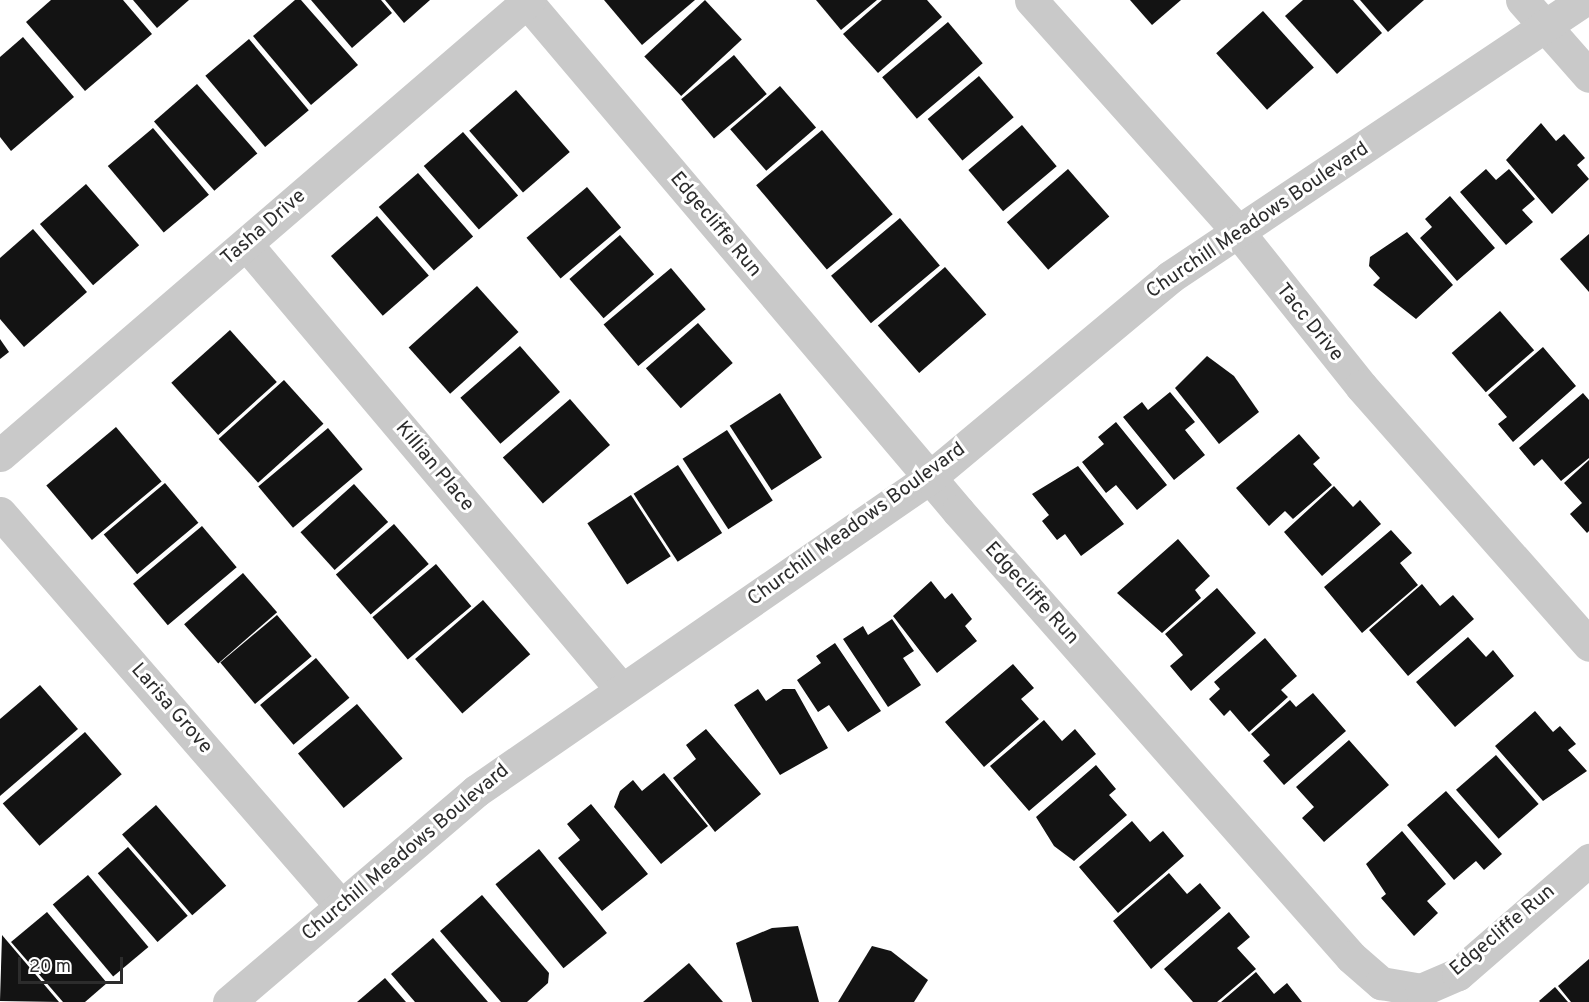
<!DOCTYPE html>
<html>
<head>
<meta charset="utf-8">
<style>
  body { margin:0 }
  #map { position:relative; width:1589px; height:1002px; overflow:hidden; background:#fff; font-family:Overpass,sans-serif }
  div>[style] { position:absolute }
  [style*='--x'] { left:calc(var(--x)*1px); top:calc(var(--y)*1px); width:calc(var(--w)*1px); rotate:calc(var(--a)*1deg) }
  .building>* { inset:0; background:#131313; transform-origin:0 0 }
  .minor>* { height:33px; margin:-16.5px; padding:0 16.5px; transform-origin:16.5px; border-radius:16.5px; background:#c9c9c9 }
  .tertiary>* { height:33px; margin:-16.5px; padding:0 16.5px; transform-origin:16.5px; border-radius:16.5px; background:#c9c9c9 }
  span { translate:-50% -50%; white-space:nowrap; text-align:center; line-height:1.15; -webkit-text-stroke:6px #fff; paint-order:stroke }
  .street-label { font-size:20px; color:#2c2c2c }
  .scale { position:absolute; left:18px; top:957px; width:105px; height:27px; box-sizing:border-box; border:3px solid #2c2c2c; border-top:0; padding-left:8px; font-size:18px; line-height:21px; white-space:nowrap; color:#2c2c2c; -webkit-text-stroke:4px #fff; paint-order:stroke }
</style>
</head>
<body>
<div id="map">
  <div class="building">
    <div style="clip-path:polygon(51px 0,123px 0,152px 34px,85px 91px,26px 22px)"></div>
    <div style="clip-path:polygon(133px 0,189px 0,157px 28px)"></div>
    <div style="clip-path:polygon(295px 0,301px 0,358px 65px,311px 105px,253px 36px)"></div>
    <div style="clip-path:polygon(311px 0,381px 0,392px 13px,352px 48px)"></div>
    <div style="clip-path:polygon(385px 0,430px 0,404px 23px)"></div>
    <div style="clip-path:polygon(604px 0,695px 0,642px 45px)"></div>
    <div style="left:705px;top:0;width:54px;height:83px;rotate:47deg"></div>
    <div style="clip-path:polygon(816px 0,877px 0,841px 30px)"></div>
    <div style="clip-path:polygon(882px 0,927px 0,942px 17px,878px 73px,843px 34px)"></div>
    <div style="clip-path:polygon(1130px 0,1181px 0,1152px 25px)"></div>
    <div style="clip-path:polygon(1303px 0,1353px 0,1382px 33px,1337px 74px,1285px 16px)"></div>
    <div style="clip-path:polygon(1360px 0,1424px 0,1388px 32px)"></div>
    <div style="left:1263px;top:11px;width:76px;height:63px;rotate:48deg"></div>
    <div style="left:948px;top:22px;width:54px;height:86px;rotate:50deg"></div>
    <div style="clip-path:polygon(23px 37px,74px 97px,11px 151px,0 137px,0 57px)"></div>
    <div style="left:249px;top:39px;width:93px;height:57px;rotate:50deg"></div>
    <div style="left:734px;top:55px;width:51px;height:69px;rotate:50deg"></div>
    <div style="left:979px;top:76px;width:54px;height:67px;rotate:50deg"></div>
    <div style="left:197px;top:84px;width:92px;height:57px;rotate:49deg"></div>
    <div style="left:780px;top:86px;width:55px;height:66px;rotate:49deg"></div>
    <div style="left:516px;top:90px;width:82px;height:62px;rotate:49deg"></div>
    <div style="clip-path:polygon(1541px 123px,1556px 141px,1564px 134px,1585px 158px,1577px 165px,1589px 179px,1552px 214px,1506px 160px)"></div>
    <div style="left:1022px;top:125px;width:54px;height:70px;rotate:50deg"></div>
    <div style="left:153px;top:128px;width:87px;height:59px;rotate:50deg"></div>
    <div style="left:822px;top:130px;width:110px;height:86px;rotate:50deg"></div>
    <div style="left:463px;top:132px;width:84px;height:52px;rotate:49deg"></div>
    <div style="left:1068px;top:169px;width:63px;height:81px;rotate:49deg"></div>
    <div style="clip-path:polygon(1486px 169px,1496px 180px,1509px 169px,1535px 199px,1522px 210px,1533px 222px,1506px 245px,1460px 192px)"></div>
    <div style="left:418px;top:173px;width:84px;height:52px;rotate:49deg"></div>
    <div style="left:86px;top:184px;width:81px;height:61px;rotate:49deg"></div>
    <div style="left:587px;top:187px;width:53px;height:79px;rotate:50deg"></div>
    <div style="clip-path:polygon(1450px 196px,1495px 248px,1457px 281px,1420px 238px,1432px 227px,1425px 219px)"></div>
    <div style="left:377px;top:216px;width:79px;height:61px;rotate:49deg"></div>
    <div style="left:900px;top:218px;width:62px;height:90px;rotate:50deg"></div>
    <div style="clip-path:polygon(33px 229px,87px 292px,24px 347px,0 319px,0 258px)"></div>
    <div style="clip-path:polygon(1407px 232px,1453px 285px,1416px 319px,1373px 285px,1380px 278px,1369px 266px,1370px 257px)"></div>
    <div style="clip-path:polygon(1589px 234px,1589px 292px,1560px 259px)"></div>
    <div style="left:620px;top:235px;width:52px;height:67px;rotate:49deg"></div>
    <div style="left:945px;top:267px;width:63px;height:89px;rotate:49deg"></div>
    <div style="left:671px;top:268px;width:54px;height:88px;rotate:50deg"></div>
    <div style="left:477px;top:286px;width:62px;height:92px;rotate:48deg"></div>
    <div style="left:1500px;top:311px;width:52px;height:64px;rotate:49deg"></div>
    <div style="left:698px;top:323px;width:53px;height:69px;rotate:49deg"></div>
    <div style="left:230px;top:330px;width:70px;height:79px;rotate:48deg"></div>
    <div style="clip-path:polygon(0 339px,9px 352px,0 359px)"></div>
    <div style="left:520px;top:346px;width:61px;height:79px;rotate:49deg"></div>
    <div style="clip-path:polygon(1543px 347px,1576px 386px,1513px 442px,1498px 424px,1507px 417px,1488px 395px)"></div>
    <div style="clip-path:polygon(1207px 356px,1234px 376px,1259px 412px,1219px 444px,1175px 388px)"></div>
    <div style="left:284px;top:380px;width:59px;height:88px;rotate:48deg"></div>
    <div style="clip-path:polygon(1170px 392px,1195px 422px,1185px 430px,1205px 455px,1174px 480px,1123px 417px,1142px 402px,1148px 410px)"></div>
    <div style="left:780px;top:393px;width:77px;height:60px;rotate:57deg"></div>
    <div style="clip-path:polygon(1583px 393px,1589px 400px,1589px 458px,1561px 481px,1542px 459px,1534px 466px,1519px 448px)"></div>
    <div style="left:570px;top:399px;width:61px;height:89px;rotate:49deg"></div>
    <div style="clip-path:polygon(1116px 422px,1167px 485px,1137px 510px,1116px 485px,1106px 493px,1082px 462px,1104px 444px,1098px 437px)"></div>
    <div style="left:116px;top:427px;width:71px;height:91px;rotate:50deg"></div>
    <div style="left:328px;top:428px;width:54px;height:91px;rotate:50deg"></div>
    <div style="left:727px;top:430px;width:84px;height:53px;rotate:57deg"></div>
    <div style="clip-path:polygon(1299px 434px,1320px 458px,1313px 464px,1332px 485px,1293px 519px,1285px 511px,1269px 526px,1236px 488px)"></div>
    <div style="clip-path:polygon(1589px 460px,1589px 531px,1587px 533px,1570px 514px,1582px 503px,1564px 483px)"></div>
    <div style="left:678px;top:465px;width:81px;height:53px;rotate:57deg"></div>
    <div style="clip-path:polygon(1078px 466px,1124px 524px,1081px 556px,1065px 534px,1057px 540px,1042px 521px,1049px 515px,1032px 494px)"></div>
    <div style="left:165px;top:483px;width:52px;height:80px;rotate:50deg"></div>
    <div style="left:354px;top:484px;width:51px;height:72px;rotate:48deg"></div>
    <div style="clip-path:polygon(1334px 486px,1353px 507px,1360px 500px,1381px 524px,1322px 576px,1284px 532px)"></div>
    <div style="left:631px;top:495px;width:73px;height:52px;rotate:57deg"></div>
    <div style="left:394px;top:524px;width:53px;height:77px;rotate:49deg"></div>
    <div style="left:202px;top:526px;width:54px;height:90px;rotate:50deg"></div>
    <div style="clip-path:polygon(1391px 530px,1412px 553px,1400px 563px,1418px 585px,1362px 633px,1324px 587px)"></div>
    <div style="clip-path:polygon(1178px 539px,1210px 576px,1195px 590px,1201px 598px,1162px 633px,1117px 593px)"></div>
    <div style="left:436px;top:564px;width:55px;height:83px;rotate:50deg"></div>
    <div style="left:243px;top:573px;width:52px;height:78px;rotate:49deg"></div>
    <div style="clip-path:polygon(931px 581px,945px 599px,952px 593px,972px 619px,965px 626px,977px 641px,937px 673px,893px 616px)"></div>
    <div style="clip-path:polygon(1422px 584px,1440px 606px,1453px 595px,1474px 619px,1408px 676px,1369px 630px)"></div>
    <div style="clip-path:polygon(1217px 588px,1256px 633px,1191px 691px,1170px 666px,1183px 655px,1165px 634px)"></div>
    <div style="left:483px;top:600px;width:72px;height:90px;rotate:49deg"></div>
    <div style="left:277px;top:615px;width:54px;height:74px;rotate:50deg"></div>
    <div style="clip-path:polygon(892px 619px,914px 651px,903px 658px,921px 685px,888px 707px,843px 639px,863px 626px,868px 635px)"></div>
    <div style="clip-path:polygon(1468px 637px,1486px 657px,1493px 650px,1514px 676px,1455px 727px,1416px 682px)"></div>
    <div style="clip-path:polygon(1265px 638px,1297px 676px,1281px 690px,1288px 697px,1249px 732px,1230px 710px,1224px 716px,1209px 699px,1220px 689px,1214px 682px)"></div>
    <div style="clip-path:polygon(835px 643px,881px 711px,848px 732px,829px 705px,818px 712px,797px 680px,821px 663px,816px 656px)"></div>
    <div style="left:316px;top:658px;width:52px;height:73px;rotate:50deg"></div>
    <div style="clip-path:polygon(1013px 664px,1034px 688px,1021px 699px,1039px 719px,984px 767px,945px 722px)"></div>
    <div style="clip-path:polygon(40px 685px,78px 729px,0 796px,0 719px)"></div>
    <div style="clip-path:polygon(758px 689px,766px 701px,783px 689px,795px 689px,828px 748px,780px 775px,734px 705px)"></div>
    <div style="clip-path:polygon(1313px 693px,1346px 731px,1284px 785px,1263px 761px,1270px 755px,1251px 734px,1290px 700px,1296px 707px)"></div>
    <div style="left:357px;top:704px;width:71px;height:77px;rotate:50deg"></div>
    <div style="clip-path:polygon(1535px 711px,1553px 732px,1560px 726px,1576px 744px,1568px 750px,1587px 771px,1543px 801px,1495px 746px)"></div>
    <div style="clip-path:polygon(1044px 720px,1062px 741px,1075px 729px,1096px 754px,1029px 811px,990px 766px)"></div>
    <div style="clip-path:polygon(706px 729px,761px 794px,715px 832px,673px 778px,696px 759px,686px 745px)"></div>
    <div style="left:85px;top:732px;width:56px;height:109px;rotate:49deg"></div>
    <div style="clip-path:polygon(1349px 740px,1389px 785px,1324px 842px,1302px 818px,1314px 807px,1296px 787px)"></div>
    <div style="left:1496px;top:755px;width:65px;height:53px;rotate:49deg"></div>
    <div style="clip-path:polygon(1096px 765px,1116px 789px,1109px 795px,1127px 815px,1074px 861px,1054px 846px,1036px 817px)"></div>
    <div style="clip-path:polygon(664px 773px,708px 826px,661px 864px,614px 807px,620px 791px,633px 780px,642px 791px)"></div>
    <div style="clip-path:polygon(1446px 791px,1502px 854px,1484px 870px,1476px 861px,1454px 880px,1407px 825px)"></div>
    <div style="clip-path:polygon(591px 804px,648px 874px,602px 911px,558px 858px,580px 840px,567px 824px)"></div>
    <div style="left:156px;top:805px;width:107px;height:45px;rotate:49deg"></div>
    <div style="clip-path:polygon(1132px 821px,1150px 842px,1163px 831px,1184px 856px,1118px 913px,1079px 867px)"></div>
    <div style="clip-path:polygon(1402px 831px,1446px 884px,1427px 901px,1438px 913px,1414px 936px,1381px 898px,1386px 894px,1366px 864px)"></div>
    <div style="left:128px;top:847px;width:91px;height:40px;rotate:49deg"></div>
    <div style="left:539px;top:849px;width:108px;height:56px;rotate:51deg"></div>
    <div style="clip-path:polygon(1169px 873px,1187px 894px,1200px 883px,1221px 908px,1151px 969px,1113px 921px)"></div>
    <div style="left:88px;top:875px;width:94px;height:46px;rotate:50deg"></div>
    <div style="clip-path:polygon(482px 895px,549px 973px,548px 983px,527px 1002px,501px 1002px,440px 931px)"></div>
    <div style="clip-path:polygon(47px 912px,107px 983px,85px 1002px,63px 1002px,11px 942px)"></div>
    <div style="clip-path:polygon(1229px 912px,1250px 937px,1237px 948px,1256px 969px,1217px 1002px,1193px 1002px,1164px 969px)"></div>
    <div style="clip-path:polygon(798px 926px,819px 1002px,752px 1002px,736px 943px,772px 928px)"></div>
    <div style="clip-path:polygon(2px 935px,59px 1002px,0 1001px)"></div>
    <div style="clip-path:polygon(433px 938px,488px 1002px,415px 1002px,391px 974px)"></div>
    <div style="clip-path:polygon(872px 946px,891px 951px,928px 980px,914px 1002px,838px 1002px)"></div>
    <div style="clip-path:polygon(1589px 959px,1589px 1002px,1571px 1002px,1558px 986px)"></div>
    <div style="clip-path:polygon(689px 963px,723px 1002px,643px 1002px)"></div>
    <div style="clip-path:polygon(1256px 972px,1274px 994px,1287px 983px,1302px 1002px,1221px 1002px)"></div>
    <div style="clip-path:polygon(385px 978px,406px 1002px,357px 1002px)"></div>
    <div style="clip-path:polygon(1555px 987px,1568px 1002px,1540px 1002px,1539px 1001px)"></div>
  </div>
  <div class="minor">
    <div style="--x:1522;--y:0;--w:101;--a:48.6"></div>
    <div style="--x:527;--y:2;--w:667;--a:49.74"></div>
    <div style="--x:958;--y:511;--w:594;--a:48.61"></div>
    <div style="--x:1351;--y:957;--w:40;--a:41"></div>
    <div style="--x:1381;--y:983;--w:41;--a:9.9"></div>
    <div style="--x:1421;--y:990;--w:40;--a:-23.4"></div>
    <div style="--x:1458;--y:974;--w:174;--a:-41"></div>
    <div style="--x:246;--y:244;--w:583;--a:49.87"></div>
    <div style="--x:0;--y:455;--w:698;--a:-40.7"></div>
    <div style="--x:0;--y:513;--w:520;--a:49.05"></div>
  </div>
  <div class="tertiary">
    <div style="--x:1031;--y:0;--w:312;--a:48.2"></div>
    <div style="--x:1239;--y:233;--w:196;--a:51.4"></div>
    <div style="--x:1361;--y:386;--w:345;--a:48.6"></div>
    <div style="--x:229;--y:1002;--w:325;--a:-40.5"></div>
    <div style="--x:476;--y:791;--w:551;--a:-34.64"></div>
    <div style="--x:929;--y:478;--w:314;--a:-39.8"></div>
    <div style="--x:1170;--y:277;--w:497;--a:-33.8"></div>
  </div>
  <div class="street-label">
    <span style="left:1258px;top:221px;rotate:-34deg">Churchill Meadows Boulevard</span>
    <span style="left:715px;top:225px;rotate:50deg">Edgecliffe Run</span>
    <span style="left:264px;top:228px;rotate:-41deg">Tasha Drive</span>
    <span style="left:1309px;top:323px;rotate:51deg">Tacc Drive</span>
    <span style="left:434px;top:467px;rotate:50deg">Killian Place</span>
    <span style="left:857px;top:525px;rotate:-36deg">Churchill Meadows Boulevard</span>
    <span style="left:1031px;top:594px;rotate:48deg">Edgecliffe Run</span>
    <span style="left:171px;top:709px;rotate:49deg">Larisa Grove</span>
    <span style="left:406px;top:853px;rotate:-40deg">Churchill Meadows Boulevard</span>
    <span style="left:1503px;top:931px;rotate:-40deg">Edgecliffe Run</span>
  </div>
  <div class="scale">20 m</div>
</div>
</body>
</html>
